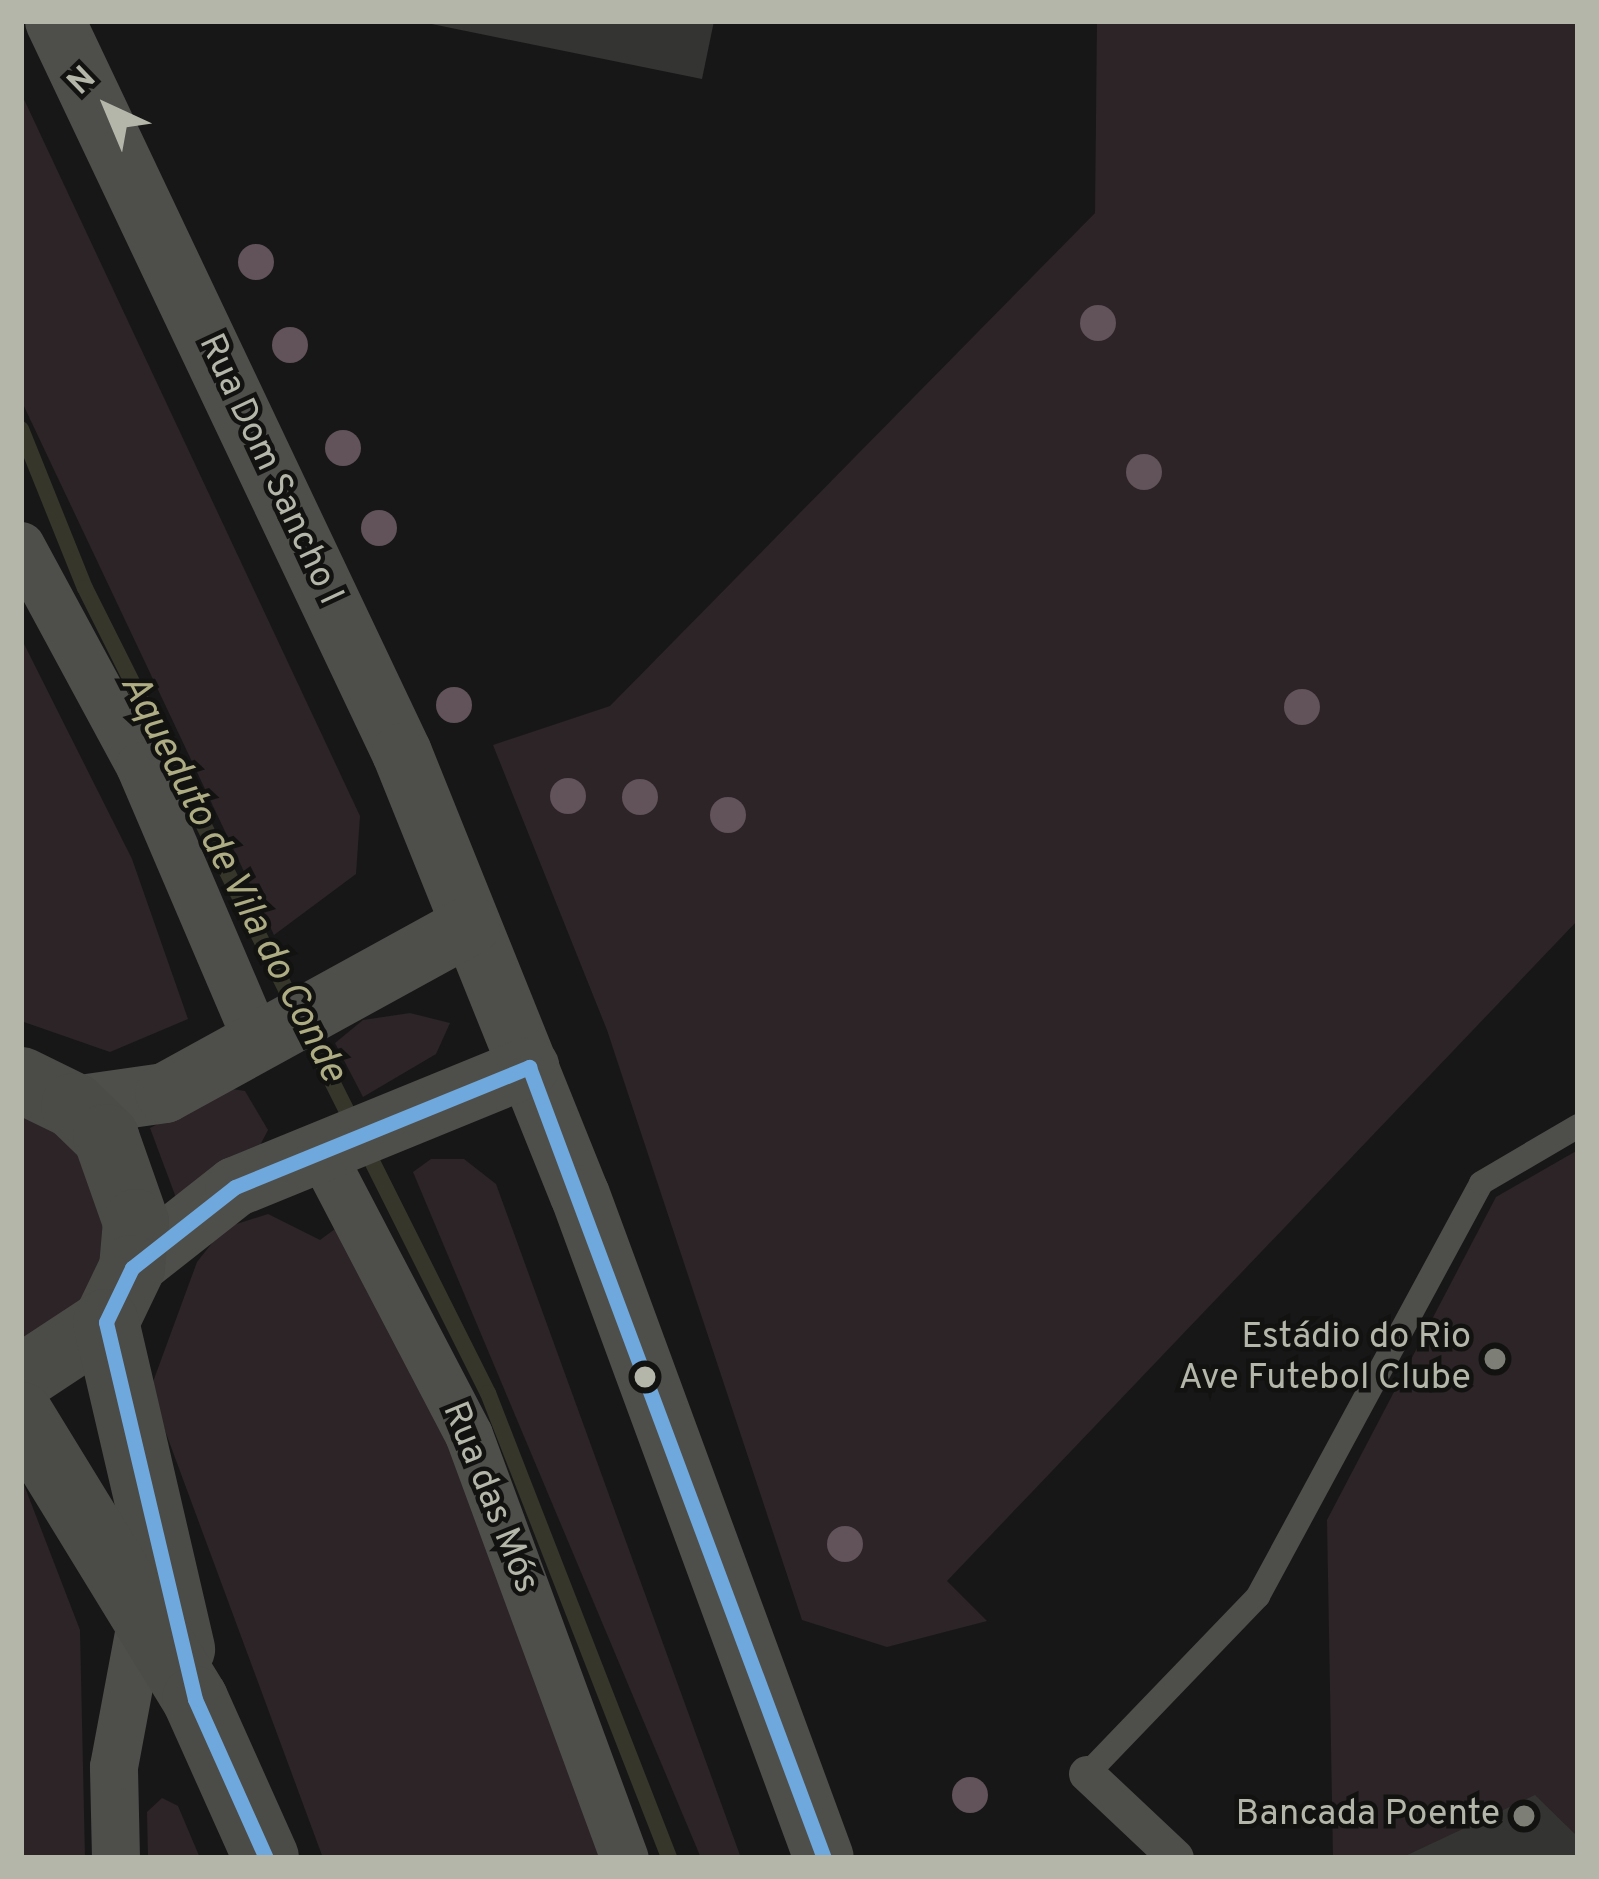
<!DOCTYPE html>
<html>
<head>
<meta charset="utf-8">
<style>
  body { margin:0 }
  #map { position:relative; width:1599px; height:1879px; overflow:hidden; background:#171717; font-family:Overpass,sans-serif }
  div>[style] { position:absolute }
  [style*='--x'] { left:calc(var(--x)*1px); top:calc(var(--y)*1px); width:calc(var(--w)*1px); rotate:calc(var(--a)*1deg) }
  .green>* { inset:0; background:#2c2427 }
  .stream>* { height:16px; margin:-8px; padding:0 8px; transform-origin:8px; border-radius:8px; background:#37362b }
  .building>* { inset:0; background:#343433 }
  .service>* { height:24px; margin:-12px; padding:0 12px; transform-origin:12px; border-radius:12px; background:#4e4f4b }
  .pedestrian>* { height:36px; margin:-18px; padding:0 18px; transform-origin:18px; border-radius:18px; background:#4e4f4b }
  .minor>* { height:48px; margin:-24px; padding:0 24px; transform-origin:24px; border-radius:24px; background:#4e4f4b }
  .tertiary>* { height:60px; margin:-30px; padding:0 30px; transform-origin:30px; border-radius:30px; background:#4e4f4b }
  .primary>* { height:66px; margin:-33px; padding:0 33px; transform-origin:33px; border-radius:33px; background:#4b4b48 }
  .bus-1>* { height:15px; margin:-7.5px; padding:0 7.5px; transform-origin:7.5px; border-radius:7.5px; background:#6fa8dc }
  .trees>* { width:36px; height:36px; margin:-18px; border-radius:50%; background:#62525a }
  .dots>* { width:33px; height:33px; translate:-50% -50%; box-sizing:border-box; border:6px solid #121311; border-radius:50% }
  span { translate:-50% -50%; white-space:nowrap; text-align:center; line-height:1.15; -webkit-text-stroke:9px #121311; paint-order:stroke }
  .street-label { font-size:36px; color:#b4b6a9 }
  .poi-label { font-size:36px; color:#b4b6a9 }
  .right { translate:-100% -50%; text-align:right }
  .water-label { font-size:39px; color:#aeac83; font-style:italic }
  .frame { position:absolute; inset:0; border:24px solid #b4b6a9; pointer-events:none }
  .north { position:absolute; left:48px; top:48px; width:120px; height:120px; -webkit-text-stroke:9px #121311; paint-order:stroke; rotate:316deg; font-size:33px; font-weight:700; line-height:48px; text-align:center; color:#b4b6a9 }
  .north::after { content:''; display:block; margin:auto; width:42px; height:54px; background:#b4b6a9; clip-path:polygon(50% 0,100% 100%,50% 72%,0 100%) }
</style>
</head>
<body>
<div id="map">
  <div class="green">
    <div style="clip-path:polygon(1097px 21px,1578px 21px,1578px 920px,947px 1581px,987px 1621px,887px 1647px,802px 1620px,607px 1030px,493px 745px,610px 706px,1095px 213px)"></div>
    <div style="clip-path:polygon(21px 93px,360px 816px,356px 874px,274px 935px,21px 400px)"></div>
    <div style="clip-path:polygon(21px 638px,132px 859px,188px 1019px,110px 1052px,21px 1021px)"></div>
    <div style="clip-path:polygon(410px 1013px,450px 1023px,436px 1054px,363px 1097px,335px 1043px,363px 1020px)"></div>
    <div style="clip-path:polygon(226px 1088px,245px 1091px,268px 1130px,256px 1153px,178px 1203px,150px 1128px)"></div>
    <div style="clip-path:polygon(21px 1109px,84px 1150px,112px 1226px,87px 1303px,21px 1348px)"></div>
    <div style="clip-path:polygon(1578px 1150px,1578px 1858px,1333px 1858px,1327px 1520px,1496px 1197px)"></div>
    <div style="clip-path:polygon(431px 1159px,464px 1159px,496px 1184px,741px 1858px,701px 1858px,413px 1172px)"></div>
    <div style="clip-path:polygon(268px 1214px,320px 1240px,335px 1229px,446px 1433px,600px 1858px,323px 1858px,150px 1390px,197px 1262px,224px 1228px)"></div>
    <div style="clip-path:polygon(21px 1477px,80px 1630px,85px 1858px,21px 1858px)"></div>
    <div style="clip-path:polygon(162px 1798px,178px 1806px,200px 1858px,148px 1858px,147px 1812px)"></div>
  </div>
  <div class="stream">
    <div style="--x:21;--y:429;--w:171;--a:68.1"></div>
    <div style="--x:85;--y:588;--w:900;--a:63.41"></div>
    <div style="--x:488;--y:1393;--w:499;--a:68.7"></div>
  </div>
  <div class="building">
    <div style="clip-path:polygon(417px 21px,714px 21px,702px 79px)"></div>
    <div style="clip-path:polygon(1535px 1795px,1578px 1837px,1578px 1858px,1401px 1858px)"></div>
  </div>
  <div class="service">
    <div style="--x:1087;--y:1774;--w:247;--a:-46.1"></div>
    <div style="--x:1258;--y:1596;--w:469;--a:-61.6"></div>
    <div style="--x:1481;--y:1183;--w:113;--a:-30.4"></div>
  </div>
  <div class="pedestrian">
    <div style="--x:1087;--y:1774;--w:122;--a:43.3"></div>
  </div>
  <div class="minor">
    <div style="--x:21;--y:546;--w:250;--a:61.6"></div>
    <div style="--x:140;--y:766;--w:300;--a:66.9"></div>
    <div style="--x:321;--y:1152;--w:319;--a:62.4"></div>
    <div style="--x:469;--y:1435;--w:451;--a:69.8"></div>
    <div style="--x:116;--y:1858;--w:91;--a:-91.3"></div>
    <div style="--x:114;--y:1767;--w:152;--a:-79.4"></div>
  </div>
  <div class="tertiary">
    <div style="--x:55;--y:21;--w:810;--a:64.64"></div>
    <div style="--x:402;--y:753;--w:476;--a:68.1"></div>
    <div style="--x:580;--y:1195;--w:706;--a:69.8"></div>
    <div style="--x:74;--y:1106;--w:92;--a:-8.1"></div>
    <div style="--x:165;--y:1093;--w:348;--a:-28.8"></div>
    <div style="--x:132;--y:1268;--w:131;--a:-38.2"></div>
    <div style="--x:235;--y:1187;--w:318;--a:-22.2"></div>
  </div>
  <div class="primary">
    <div style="--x:21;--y:1080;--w:59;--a:26.1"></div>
    <div style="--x:74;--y:1106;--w:45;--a:44.1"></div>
    <div style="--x:106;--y:1137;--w:90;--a:70.6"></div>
    <div style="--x:136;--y:1222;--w:46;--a:95"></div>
    <div style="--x:132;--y:1268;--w:60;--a:115.7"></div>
    <div style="--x:106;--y:1322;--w:102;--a:146.6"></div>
    <div style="--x:106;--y:1322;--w:336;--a:76.9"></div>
    <div style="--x:21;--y:1415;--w:333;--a:58.5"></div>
    <div style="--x:195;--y:1699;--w:174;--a:65.9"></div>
  </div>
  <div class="bus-1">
    <div style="--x:266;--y:1858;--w:174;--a:-114.1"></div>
    <div style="--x:195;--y:1699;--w:387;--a:-103.3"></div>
    <div style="--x:106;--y:1322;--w:60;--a:-64.3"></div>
    <div style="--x:132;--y:1268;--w:131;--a:-38.2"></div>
    <div style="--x:235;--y:1187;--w:318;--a:-22.2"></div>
    <div style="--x:529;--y:1067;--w:844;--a:69.55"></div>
  </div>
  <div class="trees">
    <div style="left:256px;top:262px"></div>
    <div style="left:1098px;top:323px"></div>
    <div style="left:290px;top:345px"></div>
    <div style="left:343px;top:448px"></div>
    <div style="left:1144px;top:472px"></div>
    <div style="left:379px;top:528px"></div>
    <div style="left:454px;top:705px"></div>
    <div style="left:1302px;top:707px"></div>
    <div style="left:568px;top:796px"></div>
    <div style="left:640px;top:797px"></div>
    <div style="left:728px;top:815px"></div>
    <div style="left:845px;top:1544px"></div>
    <div style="left:970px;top:1795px"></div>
  </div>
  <div class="dots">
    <div style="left:1495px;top:1359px;background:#7d7e76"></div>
    <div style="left:645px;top:1377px;background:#b4b6a9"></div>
    <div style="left:1524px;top:1816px;background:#7d7e76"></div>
  </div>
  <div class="street-label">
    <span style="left:269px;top:470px;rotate:65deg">Rua Dom Sancho I</span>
    <span style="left:489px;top:1498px;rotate:68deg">Rua das Mós</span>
  </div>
  <div class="poi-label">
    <span class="right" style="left:1471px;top:1359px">Estádio do Rio<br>Ave Futebol Clube</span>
    <span class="right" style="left:1500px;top:1816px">Bancada Poente</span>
  </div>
  <div class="water-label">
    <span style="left:231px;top:879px;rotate:63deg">Aqueduto de Vila do Conde</span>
  </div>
  <div class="frame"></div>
  <div class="north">N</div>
</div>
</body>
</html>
